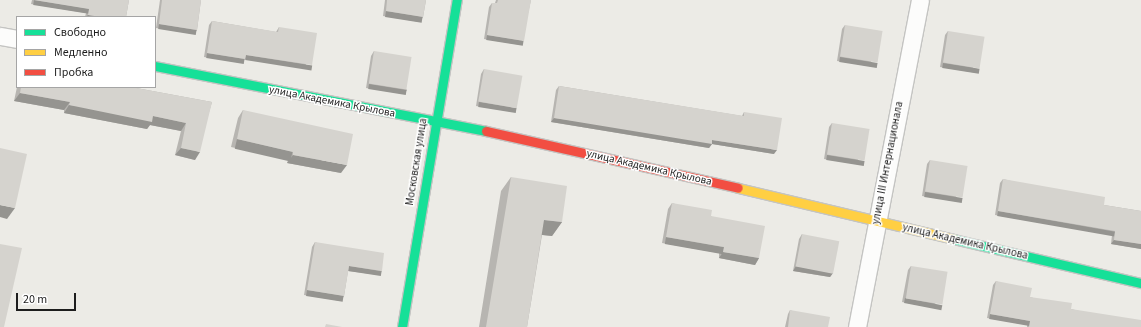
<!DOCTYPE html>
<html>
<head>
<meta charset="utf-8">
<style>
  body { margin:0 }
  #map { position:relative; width:1141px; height:327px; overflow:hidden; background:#ecebe6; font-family:"Source Sans 3",sans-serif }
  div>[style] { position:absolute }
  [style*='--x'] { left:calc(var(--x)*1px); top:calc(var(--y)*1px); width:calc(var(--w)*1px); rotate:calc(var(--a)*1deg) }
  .roads { filter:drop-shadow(1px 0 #c4c4c2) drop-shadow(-1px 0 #c4c4c2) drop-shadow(0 1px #c4c4c2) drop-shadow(0 -1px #c4c4c2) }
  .street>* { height:17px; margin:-8.5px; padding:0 8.5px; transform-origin:8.5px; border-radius:8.5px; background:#fcfcfb }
  .fast>* { height:9px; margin:-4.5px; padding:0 4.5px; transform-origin:4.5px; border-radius:4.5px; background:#16e098 }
  .slow>* { height:9px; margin:-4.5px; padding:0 4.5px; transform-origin:4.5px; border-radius:4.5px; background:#ffcf43 }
  .jam>* { height:9px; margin:-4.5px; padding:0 4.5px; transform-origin:4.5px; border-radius:4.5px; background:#f24e42 }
  .wall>* { inset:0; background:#b7b5b1 }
  .shaded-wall>* { inset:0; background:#959490; transform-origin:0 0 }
  .building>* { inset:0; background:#d5d3ce; transform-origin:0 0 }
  span { translate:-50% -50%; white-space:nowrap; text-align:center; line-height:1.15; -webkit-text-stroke:3px #fff; paint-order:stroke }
  .street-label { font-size:11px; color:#1d1d1d }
  .legend { position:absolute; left:16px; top:16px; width:140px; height:72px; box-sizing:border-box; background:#fff; border:1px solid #a5a5a5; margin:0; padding:5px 7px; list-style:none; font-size:12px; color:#1d1d1d }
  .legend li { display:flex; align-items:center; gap:8px; height:20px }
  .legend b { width:20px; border:1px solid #a5a5a5 }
  .scale { position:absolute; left:16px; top:293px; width:60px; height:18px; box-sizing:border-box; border:2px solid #1d1d1d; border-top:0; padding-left:5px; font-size:12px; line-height:14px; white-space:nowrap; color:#1d1d1d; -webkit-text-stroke:3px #fff; paint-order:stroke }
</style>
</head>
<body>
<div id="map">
  <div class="roads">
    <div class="street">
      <div style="--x:0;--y:36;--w:17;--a:10"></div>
      <div style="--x:857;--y:327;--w:333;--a:-79.1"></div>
    </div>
    <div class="fast">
      <div style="--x:155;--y:66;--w:337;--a:11.1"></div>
      <div style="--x:953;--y:239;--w:193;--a:13.2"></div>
      <div style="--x:402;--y:327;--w:332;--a:-80.5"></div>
    </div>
    <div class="slow">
      <div style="--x:738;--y:188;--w:221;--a:13.3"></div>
    </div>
    <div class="jam">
      <div style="--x:486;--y:131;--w:258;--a:12.7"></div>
    </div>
  </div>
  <div class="wall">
    <div style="clip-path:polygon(32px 0,129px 0,126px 17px,85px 17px,86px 13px,31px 4px)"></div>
    <div style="clip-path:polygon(160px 0,201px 0,197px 30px,194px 34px,156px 28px)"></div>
    <div style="clip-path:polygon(385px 0,426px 0,423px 17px,420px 22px,383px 16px)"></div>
    <div style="clip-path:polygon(496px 0,531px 0,521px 45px,484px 39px,489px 7px,492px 3px,495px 3px)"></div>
    <div style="clip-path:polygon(212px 21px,276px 32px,279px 27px,309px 69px,245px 59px,242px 63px,204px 57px,209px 25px)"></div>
    <div style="clip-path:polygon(845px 25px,875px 67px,837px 61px,842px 29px)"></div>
    <div style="clip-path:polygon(948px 31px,977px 73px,940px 67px,945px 35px)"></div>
    <div style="clip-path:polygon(374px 51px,407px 90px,404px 94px,366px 88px,371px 56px)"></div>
    <div style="clip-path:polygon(484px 69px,514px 112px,476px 106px,481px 74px)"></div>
    <div style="clip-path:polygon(559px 86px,742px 116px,744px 112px,774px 154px,712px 144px,709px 148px,551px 122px,556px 90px)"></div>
    <div style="clip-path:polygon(17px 87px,119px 87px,124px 88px,125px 87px,131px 87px,212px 102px,195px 160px,175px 155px,181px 131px,150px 125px,147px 129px,64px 113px,64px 110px,14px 101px)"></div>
    <div style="clip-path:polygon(243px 110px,341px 173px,287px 163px,288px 160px,231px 147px,238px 118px)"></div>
    <div style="clip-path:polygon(832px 123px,862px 165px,824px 159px,829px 127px)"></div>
    <div style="clip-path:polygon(930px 160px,960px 202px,922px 196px,927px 164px)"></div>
    <div style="clip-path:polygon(511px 177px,562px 222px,552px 236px,542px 235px,527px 327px,479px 327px,501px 191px)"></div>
    <div style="clip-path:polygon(1003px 179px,1104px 205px,1141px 211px,1141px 249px,1111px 244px,1112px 235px,995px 215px,1000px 183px)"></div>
    <div style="clip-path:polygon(672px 203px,711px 216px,759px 258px,755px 265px,719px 258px,719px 253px,662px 243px,668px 209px)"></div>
    <div style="clip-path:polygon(802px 234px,833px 273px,830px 277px,793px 271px,799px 239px)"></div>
    <div style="clip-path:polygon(315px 242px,382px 271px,379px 275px,348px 271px,344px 296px,341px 301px,304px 295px,312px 247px)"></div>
    <div style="clip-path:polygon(911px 266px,939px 309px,902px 302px,908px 270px)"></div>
    <div style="clip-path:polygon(996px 281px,1030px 297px,1071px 309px,1141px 327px,1027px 327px,1027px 325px,987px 318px,993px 285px)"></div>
    <div style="clip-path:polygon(790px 310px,828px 327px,785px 327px,788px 314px)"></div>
  </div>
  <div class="shaded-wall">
    <div style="left:34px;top:0;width:56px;height:5px;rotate:9deg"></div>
    <div style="left:386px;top:11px;width:37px;height:6px;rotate:9deg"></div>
    <div style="clip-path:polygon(88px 15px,101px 17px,86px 17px)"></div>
    <div style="left:159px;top:24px;width:38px;height:5px;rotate:9deg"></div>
    <div style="left:487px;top:35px;width:37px;height:5px;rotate:9deg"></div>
    <div style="left:207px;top:53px;width:38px;height:5px;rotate:9deg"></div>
    <div style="left:246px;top:55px;width:67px;height:5px;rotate:9deg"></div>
    <div style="left:840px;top:57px;width:38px;height:5px;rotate:9deg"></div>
    <div style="left:943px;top:63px;width:37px;height:5px;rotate:9deg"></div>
    <div style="left:369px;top:84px;width:38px;height:5px;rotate:9deg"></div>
    <div style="clip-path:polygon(20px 93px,70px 102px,64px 110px,14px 101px)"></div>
    <div style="left:479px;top:102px;width:38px;height:5px;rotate:9deg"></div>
    <div style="clip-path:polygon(69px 105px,153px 116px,186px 123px,181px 131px,150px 125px,147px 129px,64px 113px)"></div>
    <div style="clip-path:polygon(554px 118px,712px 140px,777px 150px,774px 154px,712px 144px,709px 148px,551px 122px)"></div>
    <div style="left:237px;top:139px;width:57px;height:10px;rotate:13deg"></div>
    <div style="clip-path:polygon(181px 148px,200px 152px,195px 160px,175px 155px)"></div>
    <div style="clip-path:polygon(293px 155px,347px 165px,341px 173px,287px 163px)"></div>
    <div style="left:827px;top:155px;width:38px;height:5px;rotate:9deg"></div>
    <div style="left:925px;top:192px;width:38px;height:5px;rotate:9deg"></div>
    <div style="clip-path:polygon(0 205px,15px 208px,7px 219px,0 217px)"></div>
    <div style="left:998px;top:211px;width:119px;height:5px;rotate:10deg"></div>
    <div style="clip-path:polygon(544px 220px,562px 222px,552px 236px,534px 234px)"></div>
    <div style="left:666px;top:237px;width:59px;height:7px;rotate:10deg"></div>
    <div style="clip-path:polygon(1114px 240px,1141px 244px,1141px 249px,1111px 244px)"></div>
    <div style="clip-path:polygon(723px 252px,759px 258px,755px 265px,719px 258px)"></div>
    <div style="left:349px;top:266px;width:33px;height:5px;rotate:9deg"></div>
    <div style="clip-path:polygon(796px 266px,833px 273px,830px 277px,793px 271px)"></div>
    <div style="left:307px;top:290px;width:37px;height:6px;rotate:9deg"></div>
    <div style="left:905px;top:298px;width:38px;height:5px;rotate:11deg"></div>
    <div style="left:990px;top:314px;width:41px;height:5px;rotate:10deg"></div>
  </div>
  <div class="building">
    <div style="clip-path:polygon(34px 0,129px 0,126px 17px,101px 17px,88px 15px,89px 9px)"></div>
    <div style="clip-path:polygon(162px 0,201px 0,197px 30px,159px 24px)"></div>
    <div style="clip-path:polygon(387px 0,426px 0,423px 17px,386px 11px)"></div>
    <div style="clip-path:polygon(498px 0,531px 0,524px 41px,487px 35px,492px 3px,497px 3px)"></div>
    <div style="clip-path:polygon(212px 21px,278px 32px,279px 27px,317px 33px,312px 65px,246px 55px,245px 59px,207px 53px)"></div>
    <div style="left:845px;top:25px;width:38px;height:32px;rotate:9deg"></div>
    <div style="left:948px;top:31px;width:37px;height:32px;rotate:9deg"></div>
    <div style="left:374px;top:51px;width:38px;height:33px;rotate:9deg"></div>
    <div style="left:484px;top:69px;width:39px;height:33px;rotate:10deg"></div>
    <div style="clip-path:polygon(559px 86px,744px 116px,744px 112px,782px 118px,777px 150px,712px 140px,712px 144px,554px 118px)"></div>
    <div style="clip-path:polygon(21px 87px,119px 87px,125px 88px,125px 87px,131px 87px,212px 102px,200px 152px,181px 148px,186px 123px,153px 116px,152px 122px,69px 105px,70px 102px,20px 93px)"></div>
    <div style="clip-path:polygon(243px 110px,353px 134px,347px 165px,293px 155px,293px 152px,237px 139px)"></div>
    <div style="left:832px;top:123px;width:38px;height:32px;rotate:9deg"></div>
    <div style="clip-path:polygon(0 148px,27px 154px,15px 208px,0 205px)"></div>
    <div style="left:930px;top:160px;width:38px;height:32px;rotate:9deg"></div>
    <div style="clip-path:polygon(511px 177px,567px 186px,562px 222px,544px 220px,527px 327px,486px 327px)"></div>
    <div style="clip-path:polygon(1003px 179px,1105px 197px,1104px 205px,1141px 211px,1141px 244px,1114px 240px,1115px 231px,998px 211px)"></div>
    <div style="clip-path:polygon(672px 203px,712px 210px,711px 216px,765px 226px,759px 258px,723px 252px,724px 247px,666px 237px)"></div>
    <div style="left:802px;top:234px;width:38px;height:33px;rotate:11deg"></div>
    <div style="clip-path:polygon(315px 242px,384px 253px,382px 271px,349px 266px,344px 296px,307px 290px)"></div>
    <div style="clip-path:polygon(0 244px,22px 248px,4px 327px,0 327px)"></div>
    <div style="left:911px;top:266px;width:37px;height:33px;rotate:9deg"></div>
    <div style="clip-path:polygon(996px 281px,1032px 288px,1030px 297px,1072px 303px,1071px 309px,1141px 320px,1141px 327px,1029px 327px,1030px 321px,990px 314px)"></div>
    <div style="clip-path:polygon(790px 310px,830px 317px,828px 327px,788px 327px)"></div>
    <div style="clip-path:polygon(326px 324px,342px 327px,325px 327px)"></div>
  </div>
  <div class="street-label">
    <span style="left:332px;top:102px;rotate:11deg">улица Академика Крылова</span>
    <span style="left:417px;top:162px;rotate:-81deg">Московская улица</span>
    <span style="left:888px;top:163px;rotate:-79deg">улица III Интернационала</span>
    <span style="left:649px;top:168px;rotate:13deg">улица Академика Крылова</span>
    <span style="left:965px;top:242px;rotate:13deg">улица Академика Крылова</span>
  </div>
  <ul class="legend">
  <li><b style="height:5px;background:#16e098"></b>Свободно</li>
  <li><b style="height:5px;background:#ffcf43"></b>Медленно</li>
  <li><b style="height:5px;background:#f24e42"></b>Пробка</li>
  </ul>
  <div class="scale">20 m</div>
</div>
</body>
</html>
